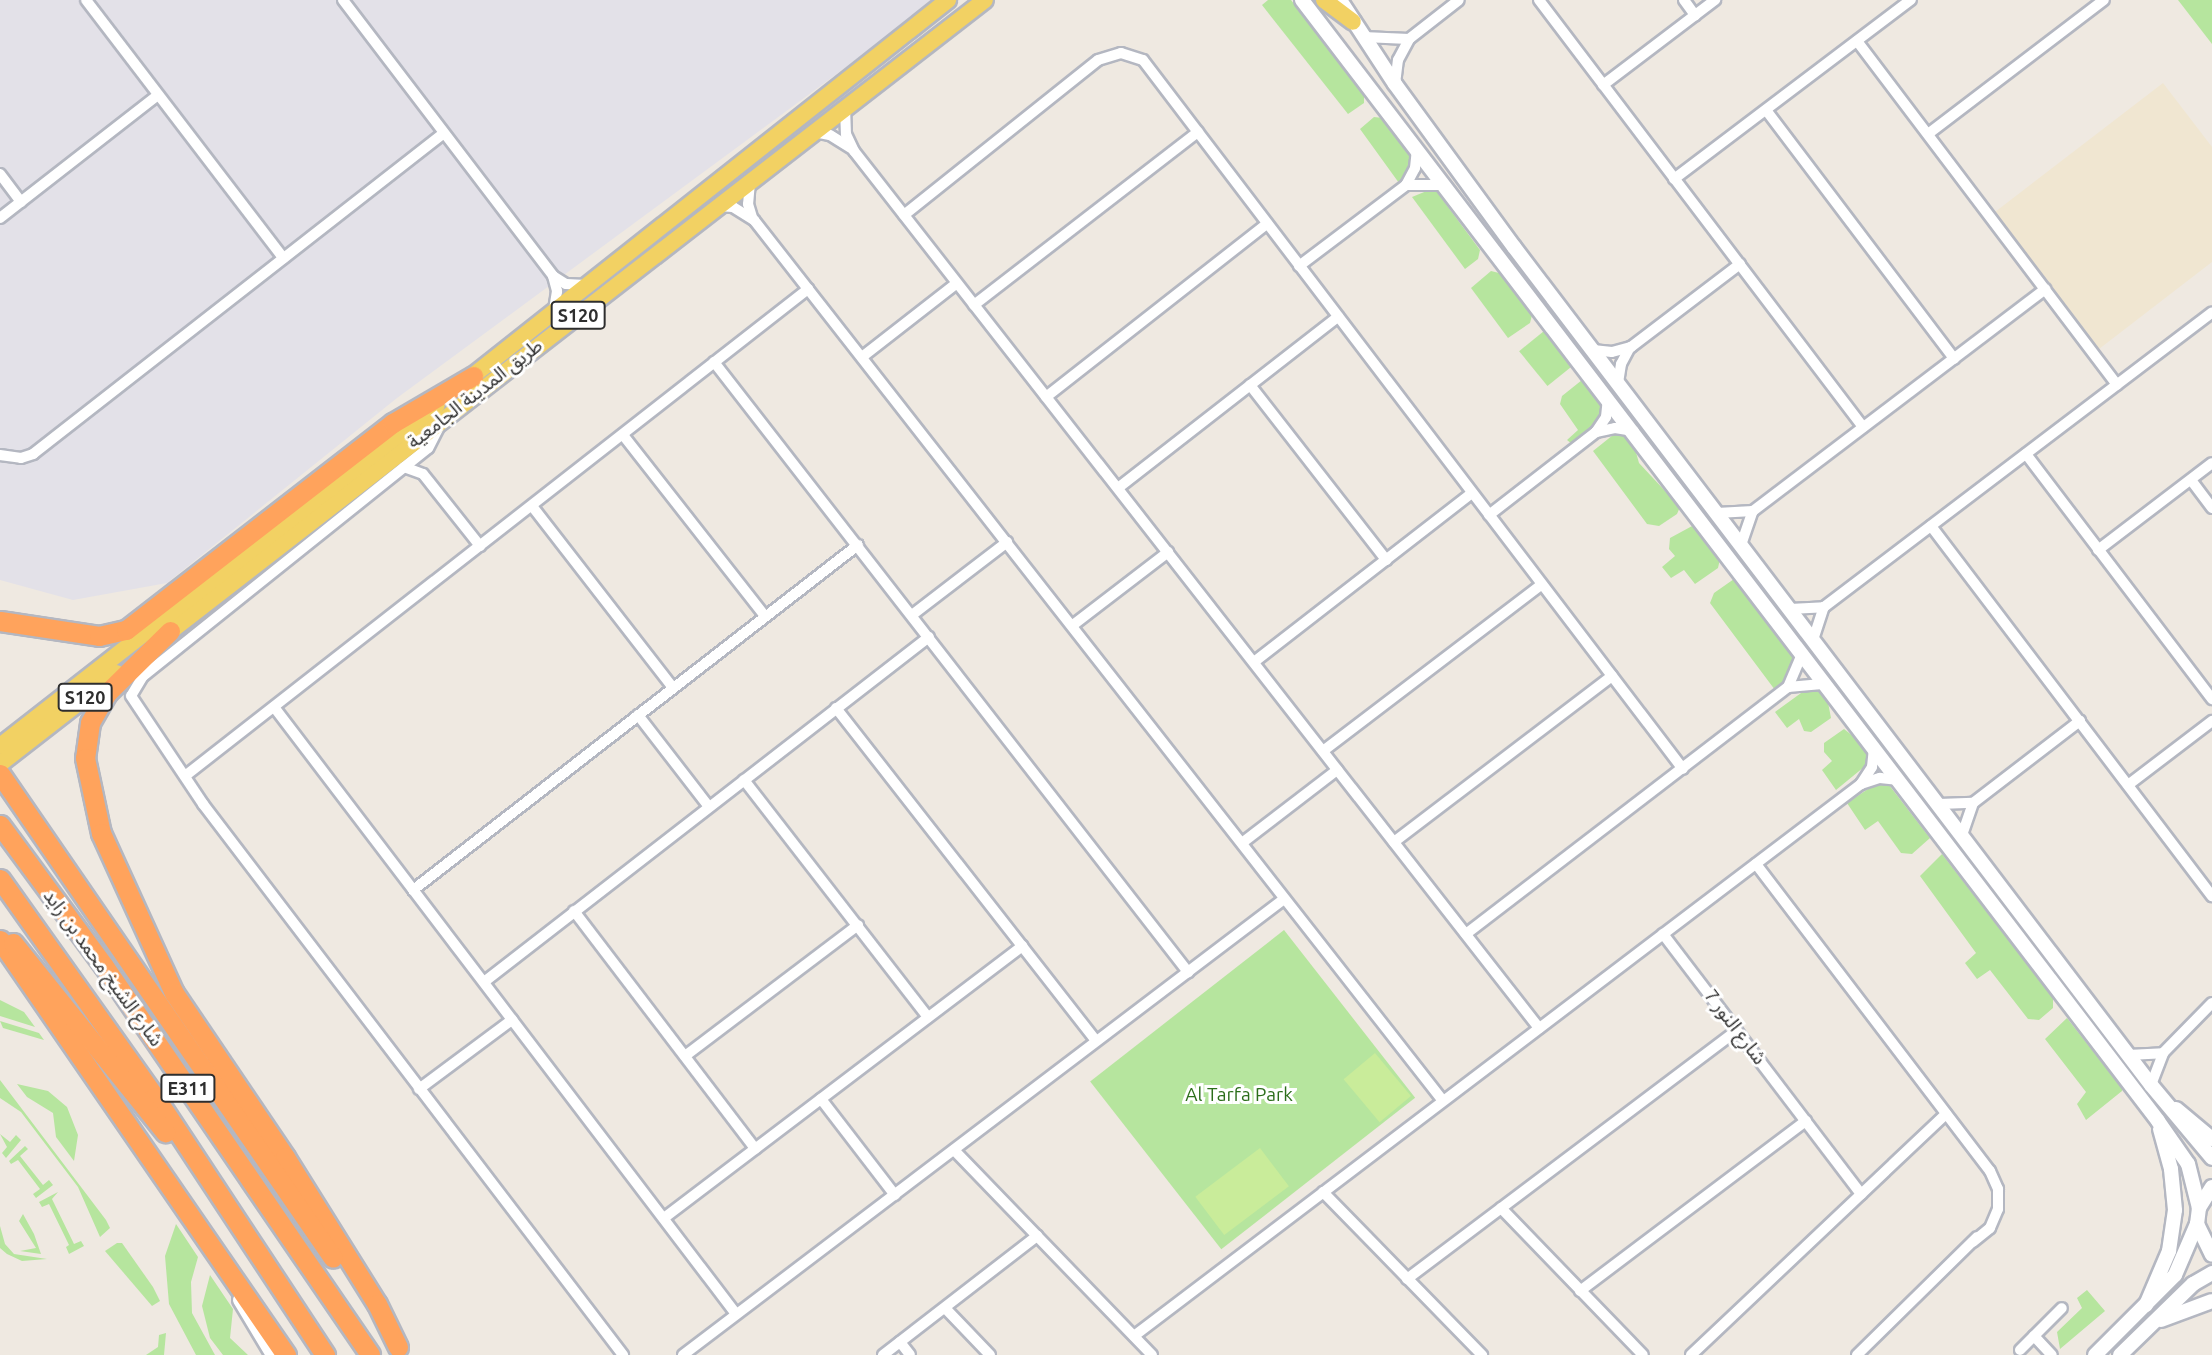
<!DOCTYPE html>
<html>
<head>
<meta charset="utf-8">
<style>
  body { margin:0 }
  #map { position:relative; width:2212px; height:1355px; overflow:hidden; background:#efe9e1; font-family:Ubuntu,"Noto Sans Arabic",sans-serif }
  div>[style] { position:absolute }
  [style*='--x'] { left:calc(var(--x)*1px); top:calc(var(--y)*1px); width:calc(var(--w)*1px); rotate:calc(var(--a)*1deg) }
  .industrial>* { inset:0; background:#e3e1e8 }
  .education>* { inset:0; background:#f0e6d1 }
  .green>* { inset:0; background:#b6e59e; transform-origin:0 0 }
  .pitch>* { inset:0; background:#c9ec9a; transform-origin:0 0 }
  .roads { filter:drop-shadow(2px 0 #b4b7c1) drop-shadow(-2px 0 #b4b7c1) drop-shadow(0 2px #b4b7c1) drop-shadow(0 -2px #b4b7c1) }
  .street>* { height:10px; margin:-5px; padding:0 5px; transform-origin:5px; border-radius:5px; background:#fff }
  .secondary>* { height:14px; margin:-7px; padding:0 7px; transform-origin:7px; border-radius:7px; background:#fff }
  .primary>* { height:16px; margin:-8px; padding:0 8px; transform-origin:8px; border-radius:8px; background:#f2d163 }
  .highway>* { height:19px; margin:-9.5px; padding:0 9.5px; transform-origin:9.5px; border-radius:9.5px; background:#ffa35c }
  span { translate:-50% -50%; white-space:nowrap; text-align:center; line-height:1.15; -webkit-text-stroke:6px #fff; paint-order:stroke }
  .shield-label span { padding:2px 5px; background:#fff; border:2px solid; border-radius:5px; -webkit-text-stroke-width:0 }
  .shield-label { font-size:18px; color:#2e2e2e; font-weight:700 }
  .street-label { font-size:19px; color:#2e2e2e }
  .park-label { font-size:19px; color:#2c6e1b }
</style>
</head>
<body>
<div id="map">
  <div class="industrial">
    <div style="clip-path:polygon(0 0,937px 0,397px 398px,167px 583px,73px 600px,0 580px)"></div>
  </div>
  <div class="education">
    <div style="clip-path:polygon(2163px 83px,2212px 147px,2212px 262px,2099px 349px,1995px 212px)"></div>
  </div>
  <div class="green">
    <div style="clip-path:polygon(1268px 0,1291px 0,1364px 93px,1364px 103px,1348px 114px,1262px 5px)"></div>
    <div style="clip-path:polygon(2178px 0,2212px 0,2212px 44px)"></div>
    <div style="clip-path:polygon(1374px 117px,1383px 118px,1406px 148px,1414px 151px,1408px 178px,1399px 183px,1360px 129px)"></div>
    <div style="clip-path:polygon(1434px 188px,1480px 250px,1478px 259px,1465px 269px,1412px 197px)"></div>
    <div style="clip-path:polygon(1491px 271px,1499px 273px,1532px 315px,1530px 323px,1508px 338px,1471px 288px)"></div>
    <div style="left:1544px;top:331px;width:45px;height:32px;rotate:51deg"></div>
    <div style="clip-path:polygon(1582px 380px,1595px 397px,1605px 401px,1600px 422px,1572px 444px,1567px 440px,1578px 430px,1560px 404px,1562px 396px)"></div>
    <div style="clip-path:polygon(1624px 434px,1632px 438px,1639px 463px,1680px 507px,1677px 514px,1659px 526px,1647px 524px,1593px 451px,1613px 435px)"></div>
    <div style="clip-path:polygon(1694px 525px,1720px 559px,1718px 568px,1695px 584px,1684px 570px,1671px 578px,1662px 567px,1675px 556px,1669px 549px,1670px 538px)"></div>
    <div style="clip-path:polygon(1734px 579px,1788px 650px,1795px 653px,1794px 674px,1775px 690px,1710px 603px,1714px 593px)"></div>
    <div style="clip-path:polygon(1816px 687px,1826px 692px,1831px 718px,1811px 732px,1804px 731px,1799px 719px,1787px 728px,1775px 712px,1808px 688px)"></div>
    <div style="clip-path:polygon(1844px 729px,1867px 747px,1869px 757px,1864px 767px,1836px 790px,1822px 770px,1832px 761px,1824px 752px,1824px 743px)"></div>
    <div style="clip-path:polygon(1874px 785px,1889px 785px,1930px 838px,1912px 854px,1901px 853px,1878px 821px,1865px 830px,1847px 803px)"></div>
    <div style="clip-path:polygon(1942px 854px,2053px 997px,2053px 1008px,2039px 1020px,2028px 1019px,1990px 970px,1977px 979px,1965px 963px,1976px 953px,1920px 876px)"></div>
    <div style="left:1284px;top:930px;width:213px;height:246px;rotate:52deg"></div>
    <div style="clip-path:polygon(0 1000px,24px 1012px,35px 1027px,0 1016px)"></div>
    <div style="clip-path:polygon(2067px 1018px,2118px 1083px,2124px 1084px,2122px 1091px,2086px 1120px,2077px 1104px,2086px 1092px,2045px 1039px)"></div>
    <div style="clip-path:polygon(0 1021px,39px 1033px,44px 1040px,3px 1028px)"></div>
    <div style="clip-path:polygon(0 1080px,106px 1220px,110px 1228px,100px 1237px,78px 1187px,21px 1112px,0 1098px)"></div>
    <div style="clip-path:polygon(17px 1084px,48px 1091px,67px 1107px,78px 1135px,74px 1161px,56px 1137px,53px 1113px,27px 1097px)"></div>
    <div style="clip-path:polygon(0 1134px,10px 1142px,16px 1135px,21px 1140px,6px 1158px,2px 1153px,7px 1147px)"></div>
    <div style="clip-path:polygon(25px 1146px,28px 1149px,20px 1156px,43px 1185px,49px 1180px,53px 1185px,36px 1198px,33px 1194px,40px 1189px,18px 1160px,11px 1164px,9px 1161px)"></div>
    <div style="clip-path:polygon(58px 1192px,52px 1199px,74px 1244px,81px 1241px,84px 1246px,69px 1254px,66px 1247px,69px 1245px,49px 1204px,42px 1207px,39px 1202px)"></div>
    <div style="clip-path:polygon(23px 1214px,34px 1234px,41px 1254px,20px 1251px,36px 1248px,19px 1221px)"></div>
    <div style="clip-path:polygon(176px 1224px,198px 1257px,191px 1282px,192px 1313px,215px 1355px,196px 1355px,169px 1304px,165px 1256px)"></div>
    <div style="clip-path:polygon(0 1226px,5px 1244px,14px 1254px,47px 1259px,22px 1261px,7px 1254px,0 1248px)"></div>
    <div style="clip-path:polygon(117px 1243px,122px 1243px,153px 1287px,160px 1301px,152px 1306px,105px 1251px)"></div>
    <div style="clip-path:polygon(210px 1275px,233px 1309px,230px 1338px,248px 1355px,223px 1355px,210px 1338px,202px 1306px)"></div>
    <div style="clip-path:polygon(2087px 1290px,2105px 1311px,2060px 1349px,2057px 1332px,2082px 1308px,2077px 1298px)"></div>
    <div style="clip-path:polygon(166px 1333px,164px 1355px,146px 1355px,158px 1347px,159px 1335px)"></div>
  </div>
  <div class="pitch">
    <div style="left:1375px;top:1053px;width:56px;height:41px;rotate:50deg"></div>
    <div style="left:1260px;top:1148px;width:48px;height:81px;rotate:53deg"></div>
  </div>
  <div class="roads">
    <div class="street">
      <div style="--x:86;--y:0;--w:325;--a:52.6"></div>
      <div style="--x:343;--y:0;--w:347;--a:52.7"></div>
      <div style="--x:553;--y:276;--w:15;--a:32"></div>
      <div style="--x:566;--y:284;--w:20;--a:3"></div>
      <div style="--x:1539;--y:0;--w:536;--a:52.81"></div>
      <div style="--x:1684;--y:0;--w:19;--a:54"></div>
      <div style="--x:1363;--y:37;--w:46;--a:2.5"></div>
      <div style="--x:1857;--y:41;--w:431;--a:52.9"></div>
      <div style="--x:1395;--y:84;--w:24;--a:-83"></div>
      <div style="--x:1398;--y:60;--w:24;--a:-62"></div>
      <div style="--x:1409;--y:39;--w:63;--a:-38"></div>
      <div style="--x:1603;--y:85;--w:141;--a:-37.2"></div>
      <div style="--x:845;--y:107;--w:27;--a:88"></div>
      <div style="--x:846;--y:134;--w:19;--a:65"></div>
      <div style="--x:854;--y:151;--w:1113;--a:52.01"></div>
      <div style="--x:1766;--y:110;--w:312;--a:52.9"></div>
      <div style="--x:814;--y:132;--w:16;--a:11"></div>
      <div style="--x:830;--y:135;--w:26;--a:32"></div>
      <div style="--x:1928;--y:134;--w:221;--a:-37.3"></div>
      <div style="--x:0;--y:174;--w:35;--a:53"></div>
      <div style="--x:1674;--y:179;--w:297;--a:-37.1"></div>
      <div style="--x:750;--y:182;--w:22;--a:95"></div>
      <div style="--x:748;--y:204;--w:14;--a:73"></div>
      <div style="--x:1406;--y:185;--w:38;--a:0"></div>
      <div style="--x:718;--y:206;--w:15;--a:4"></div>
      <div style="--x:733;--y:207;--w:25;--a:32"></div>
      <div style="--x:754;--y:220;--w:1118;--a:51.97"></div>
      <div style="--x:904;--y:215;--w:248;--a:-38.6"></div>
      <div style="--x:1098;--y:60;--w:24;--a:-17"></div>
      <div style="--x:1121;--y:53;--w:23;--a:18"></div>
      <div style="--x:1143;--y:60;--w:891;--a:52.71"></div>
      <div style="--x:0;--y:218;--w:200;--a:-37.9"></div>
      <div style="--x:1299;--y:266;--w:134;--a:-37.1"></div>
      <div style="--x:1406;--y:185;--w:19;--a:-62"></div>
      <div style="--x:1415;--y:168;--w:18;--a:-84"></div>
      <div style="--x:553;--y:276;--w:16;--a:75"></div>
      <div style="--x:557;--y:291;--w:19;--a:99"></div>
      <div style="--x:974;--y:305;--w:283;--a:-37.7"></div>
      <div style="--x:1593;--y:350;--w:19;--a:6"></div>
      <div style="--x:1612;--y:352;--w:20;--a:-15"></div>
      <div style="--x:1631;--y:347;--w:137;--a:-37.3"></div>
      <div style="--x:862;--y:357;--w:120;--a:-37.9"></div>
      <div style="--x:714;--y:362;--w:773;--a:52.15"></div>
      <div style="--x:1618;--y:383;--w:19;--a:-81"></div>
      <div style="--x:1621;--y:364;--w:19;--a:-62"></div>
      <div style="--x:1250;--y:385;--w:222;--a:52.1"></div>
      <div style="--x:1046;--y:397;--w:281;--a:-38.1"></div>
      <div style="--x:441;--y:423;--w:28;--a:117"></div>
      <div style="--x:428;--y:448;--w:365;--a:141.3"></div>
      <div style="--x:143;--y:676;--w:23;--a:121"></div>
      <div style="--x:131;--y:696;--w:130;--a:56.3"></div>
      <div style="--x:203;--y:804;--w:693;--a:52.68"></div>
      <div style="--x:1596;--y:432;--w:19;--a:-12"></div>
      <div style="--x:1615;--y:428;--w:19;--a:9"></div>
      <div style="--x:623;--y:435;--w:230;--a:51.9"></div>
      <div style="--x:2026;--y:454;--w:308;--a:52.8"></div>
      <div style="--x:0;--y:455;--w:21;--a:8"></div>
      <div style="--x:21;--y:458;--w:13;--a:-18"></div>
      <div style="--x:33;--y:454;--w:521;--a:-37.99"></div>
      <div style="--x:404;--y:467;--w:20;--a:20"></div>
      <div style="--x:423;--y:474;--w:92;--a:51.6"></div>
      <div style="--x:2191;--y:480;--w:35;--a:53"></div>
      <div style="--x:1118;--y:488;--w:279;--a:-37.9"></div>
      <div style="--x:532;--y:506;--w:230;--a:52.2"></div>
      <div style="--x:1717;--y:513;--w:36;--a:-3"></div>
      <div style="--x:1489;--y:515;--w:135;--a:-37.8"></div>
      <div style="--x:1596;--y:432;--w:18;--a:-56"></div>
      <div style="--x:1606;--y:417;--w:18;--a:-84"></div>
      <div style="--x:1931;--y:526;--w:465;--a:52.8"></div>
      <div style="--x:1741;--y:545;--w:36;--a:-71"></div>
      <div style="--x:1753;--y:511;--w:367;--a:-37.2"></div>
      <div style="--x:2098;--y:550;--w:143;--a:-37.3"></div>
      <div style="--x:1790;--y:609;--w:34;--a:-3"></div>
      <div style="--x:1824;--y:607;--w:487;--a:-37.2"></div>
      <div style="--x:912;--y:615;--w:120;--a:-37.5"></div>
      <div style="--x:1073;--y:625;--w:120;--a:-37.5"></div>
      <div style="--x:1813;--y:640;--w:35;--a:-72"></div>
      <div style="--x:1254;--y:662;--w:276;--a:-37.8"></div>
      <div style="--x:1788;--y:687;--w:37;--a:-5"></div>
      <div style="--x:274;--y:707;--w:763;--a:52.72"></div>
      <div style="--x:836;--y:708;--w:422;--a:52"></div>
      <div style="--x:638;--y:715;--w:116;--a:52.3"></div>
      <div style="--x:1323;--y:751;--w:275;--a:-37.3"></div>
      <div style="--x:185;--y:776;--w:791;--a:-38.01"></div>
      <div style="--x:744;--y:780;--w:300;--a:52.2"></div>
      <div style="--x:1861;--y:784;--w:20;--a:-18"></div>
      <div style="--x:1880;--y:778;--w:19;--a:6"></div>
      <div style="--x:2128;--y:785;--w:106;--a:-37.3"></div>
      <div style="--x:1939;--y:804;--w:34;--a:-2"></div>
      <div style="--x:1973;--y:803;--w:135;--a:-37.5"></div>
      <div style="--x:1962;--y:835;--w:34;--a:-71"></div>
      <div style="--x:1394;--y:842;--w:274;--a:-37.3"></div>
      <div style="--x:1242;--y:843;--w:120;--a:-37.5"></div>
      <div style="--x:1756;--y:864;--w:386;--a:52.7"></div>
      <div style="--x:1990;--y:1171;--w:20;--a:66"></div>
      <div style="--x:1998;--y:1189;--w:20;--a:90"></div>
      <div style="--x:1998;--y:1209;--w:21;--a:113"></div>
      <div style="--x:1990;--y:1228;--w:22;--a:141"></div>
      <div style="--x:413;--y:890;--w:563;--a:-37.79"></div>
      <div style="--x:574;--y:911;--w:299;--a:52.7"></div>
      <div style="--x:1466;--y:934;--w:406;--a:-37.5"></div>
      <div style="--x:1788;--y:687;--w:36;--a:-67"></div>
      <div style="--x:1663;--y:934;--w:327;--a:52.7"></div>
      <div style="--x:484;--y:982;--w:563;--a:-37.79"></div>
      <div style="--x:2128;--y:1055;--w:35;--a:-3"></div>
      <div style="--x:685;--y:1056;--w:217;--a:-37.1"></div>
      <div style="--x:2151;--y:1085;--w:34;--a:-69"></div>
      <div style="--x:2163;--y:1053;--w:70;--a:-45.6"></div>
      <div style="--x:419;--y:1089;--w:116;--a:-36.6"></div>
      <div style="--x:821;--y:1099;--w:121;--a:52.4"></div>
      <div style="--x:954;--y:1150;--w:285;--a:46"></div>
      <div style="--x:1323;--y:1192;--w:228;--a:45.7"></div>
      <div style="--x:1501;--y:1208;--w:204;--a:46"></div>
      <div style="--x:664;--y:1218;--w:450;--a:-37.2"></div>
      <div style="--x:1407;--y:1279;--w:413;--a:-37"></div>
      <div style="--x:1580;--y:1291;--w:283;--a:-37"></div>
      <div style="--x:945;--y:1308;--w:65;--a:46.2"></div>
      <div style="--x:1134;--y:1336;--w:913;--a:-37.21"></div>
      <div style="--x:1861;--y:784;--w:20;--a:-57"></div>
      <div style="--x:1872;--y:767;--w:19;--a:-84"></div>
      <div style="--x:2034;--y:1336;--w:26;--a:47"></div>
      <div style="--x:900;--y:1342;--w:16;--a:52"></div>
      <div style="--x:2020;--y:1350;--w:59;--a:-45"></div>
      <div style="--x:683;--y:1355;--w:754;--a:-37.19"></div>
      <div style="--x:883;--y:1355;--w:195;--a:-37.7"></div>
      <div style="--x:1691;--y:1355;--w:351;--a:-43.4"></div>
      <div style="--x:1857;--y:1355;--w:168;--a:-44.5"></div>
    </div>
    <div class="secondary">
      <div style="--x:1302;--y:0;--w:1410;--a:52.63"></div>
      <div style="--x:2158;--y:1121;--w:52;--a:55.1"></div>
      <div style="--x:2188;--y:1164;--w:45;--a:76"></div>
      <div style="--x:1340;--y:0;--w:100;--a:56.8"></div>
      <div style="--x:1395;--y:84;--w:202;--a:53.9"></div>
      <div style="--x:1514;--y:247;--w:1053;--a:52.76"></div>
      <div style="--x:2151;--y:1085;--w:95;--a:50.1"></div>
      <div style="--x:2176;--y:1109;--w:47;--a:39.8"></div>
      <div style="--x:2212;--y:1187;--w:25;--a:122"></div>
      <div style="--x:2199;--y:1208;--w:16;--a:97"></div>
      <div style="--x:2197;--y:1224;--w:34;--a:64"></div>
      <div style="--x:240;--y:1300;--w:64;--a:59"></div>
      <div style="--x:2146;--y:1305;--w:59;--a:-66.9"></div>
      <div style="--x:2169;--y:1251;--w:41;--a:-81.7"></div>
      <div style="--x:2175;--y:1210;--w:41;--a:-95.6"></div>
      <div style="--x:2171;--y:1169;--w:41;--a:-105.4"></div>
      <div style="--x:2161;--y:1320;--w:54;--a:-20.4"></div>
      <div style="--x:2095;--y:1355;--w:113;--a:-45"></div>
      <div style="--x:2175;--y:1275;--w:56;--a:-66.7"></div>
      <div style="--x:2120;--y:1355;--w:102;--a:-44.2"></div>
      <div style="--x:2193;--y:1284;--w:22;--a:-30"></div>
    </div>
    <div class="primary">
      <div style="--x:1324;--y:0;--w:36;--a:37"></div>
      <div style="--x:465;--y:382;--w:616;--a:-38.34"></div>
      <div style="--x:162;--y:638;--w:1041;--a:-37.78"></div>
      <div style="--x:0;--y:746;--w:554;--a:-37.97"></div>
      <div style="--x:0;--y:764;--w:148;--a:-37.9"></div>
    </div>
    <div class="highway">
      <div style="--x:0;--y:621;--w:100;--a:8.6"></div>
      <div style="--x:99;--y:636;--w:28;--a:-13"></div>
      <div style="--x:126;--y:630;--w:338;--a:-37.8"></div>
      <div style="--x:393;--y:423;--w:93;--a:-30.4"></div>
      <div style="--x:170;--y:631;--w:88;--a:135.5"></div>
      <div style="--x:107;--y:693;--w:34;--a:120"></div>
      <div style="--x:90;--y:723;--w:35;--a:98"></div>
      <div style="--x:85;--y:758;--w:77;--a:78"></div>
      <div style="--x:101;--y:833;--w:176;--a:65.5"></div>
      <div style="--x:174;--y:993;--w:198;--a:55.9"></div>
      <div style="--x:285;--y:1157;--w:173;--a:58"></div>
      <div style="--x:377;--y:1304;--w:48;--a:64"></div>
      <div style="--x:0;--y:774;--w:587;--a:55.47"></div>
      <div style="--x:0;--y:825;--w:175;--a:53.6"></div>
      <div style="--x:104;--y:966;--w:471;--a:55.6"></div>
      <div style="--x:0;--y:879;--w:267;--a:54.6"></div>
      <div style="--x:155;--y:1097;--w:309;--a:56.6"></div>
      <div style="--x:0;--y:940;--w:504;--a:55.43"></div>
      <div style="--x:13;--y:943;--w:243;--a:51.2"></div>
    </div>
  </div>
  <div class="shield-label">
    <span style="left:578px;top:315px">S120</span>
    <span style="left:85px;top:697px">S120</span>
    <span style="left:188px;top:1088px">E311</span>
  </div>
  <div class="street-label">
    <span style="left:475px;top:394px;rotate:-38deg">طريق المدينة الجامعية</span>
    <span style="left:103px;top:968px;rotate:54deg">شارع الشيخ محمد بن زايد</span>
    <span style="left:1735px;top:1027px;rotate:53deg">شارع النور 7</span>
  </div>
  <div class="park-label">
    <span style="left:1239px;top:1095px">Al Tarfa Park</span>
  </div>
</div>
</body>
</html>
